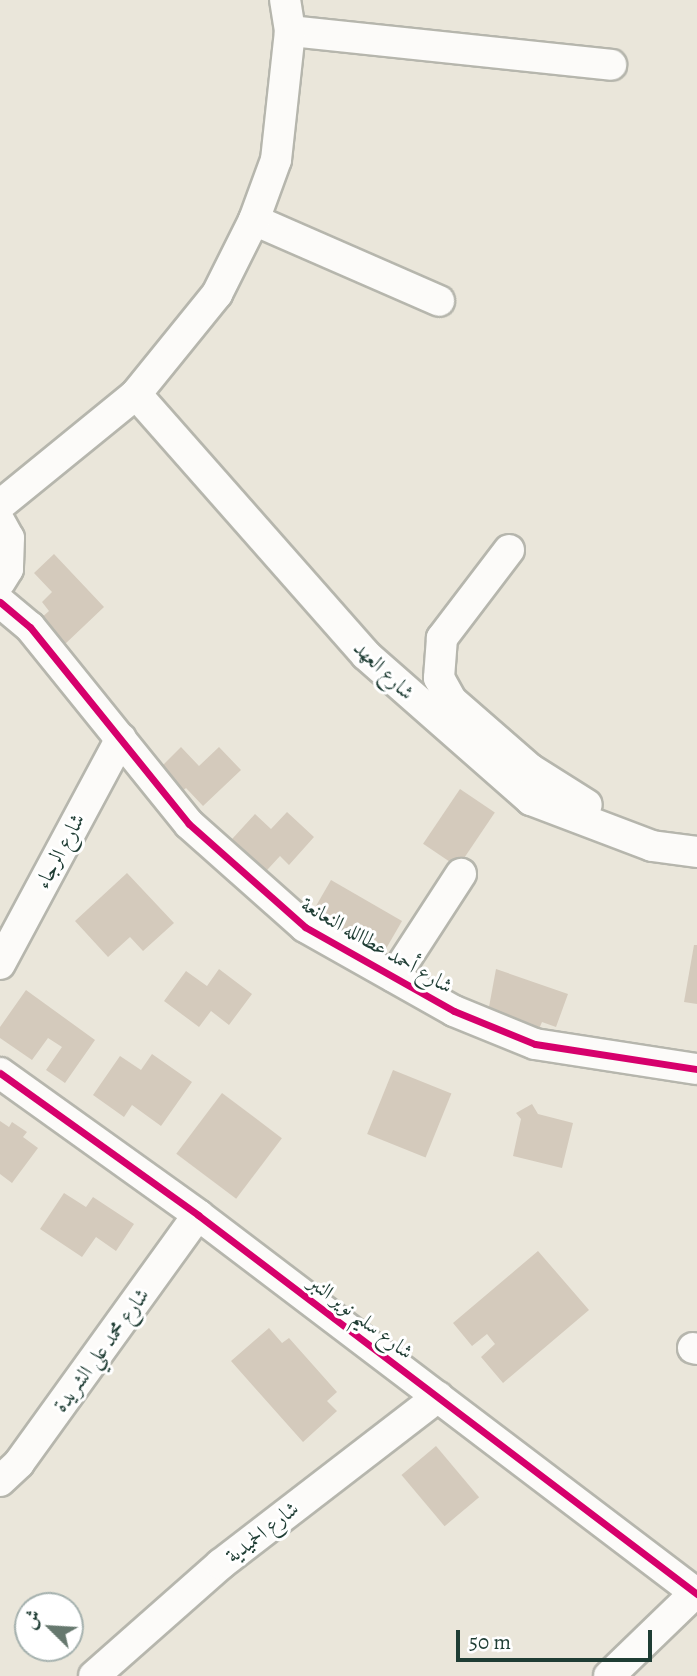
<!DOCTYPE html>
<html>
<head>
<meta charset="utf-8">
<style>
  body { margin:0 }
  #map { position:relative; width:697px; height:1676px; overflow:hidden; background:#eae6da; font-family:Alegreya,Amiri,serif }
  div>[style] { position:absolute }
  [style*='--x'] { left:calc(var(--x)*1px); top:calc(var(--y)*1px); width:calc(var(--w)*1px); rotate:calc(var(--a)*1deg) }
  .building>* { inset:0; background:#d4cabc; transform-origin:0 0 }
  .roads { filter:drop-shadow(2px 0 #b6b6ad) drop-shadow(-2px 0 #b6b6ad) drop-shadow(0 2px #b6b6ad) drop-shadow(0 -2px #b6b6ad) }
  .minor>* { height:30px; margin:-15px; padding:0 15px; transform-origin:15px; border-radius:15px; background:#fcfbf9 }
  .cycleway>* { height:7px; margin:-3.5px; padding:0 3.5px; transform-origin:3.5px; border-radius:3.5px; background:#d6006c }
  span { translate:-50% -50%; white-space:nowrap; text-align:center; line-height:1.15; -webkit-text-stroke:6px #fff; paint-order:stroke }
  .street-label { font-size:21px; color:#1f3d34 }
  .north { position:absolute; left:14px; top:1592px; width:70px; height:70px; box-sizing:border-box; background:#fff; border:2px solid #a5b1ae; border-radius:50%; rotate:294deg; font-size:19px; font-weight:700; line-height:28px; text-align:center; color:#1f3d34 }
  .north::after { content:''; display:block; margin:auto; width:24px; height:32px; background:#66786e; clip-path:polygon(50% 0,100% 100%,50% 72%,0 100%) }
  .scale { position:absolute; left:456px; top:1630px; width:196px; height:32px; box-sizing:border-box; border:4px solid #1f3d34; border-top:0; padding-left:9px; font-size:21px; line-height:24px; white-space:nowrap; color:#1f3d34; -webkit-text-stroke:5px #fff; paint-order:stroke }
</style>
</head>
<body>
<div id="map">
  <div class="building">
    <div style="clip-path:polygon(54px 554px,104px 607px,64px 645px,40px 619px,49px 611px,42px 602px,52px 592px,34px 573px)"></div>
    <div style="clip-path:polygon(181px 747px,199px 766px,219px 747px,241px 770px,203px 806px,186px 788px,178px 795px,156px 772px)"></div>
    <div style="left:460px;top:789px;width:42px;height:66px;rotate:34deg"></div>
    <div style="clip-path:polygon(287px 812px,314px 837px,289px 865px,280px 856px,257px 881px,222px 850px,255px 814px,271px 829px)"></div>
    <div style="clip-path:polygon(127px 873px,174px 923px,143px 951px,130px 937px,108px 957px,75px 921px)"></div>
    <div style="left:331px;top:880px;width:82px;height:43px;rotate:30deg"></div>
    <div style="clip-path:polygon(694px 945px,697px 945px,697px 1004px,684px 1002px)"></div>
    <div style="clip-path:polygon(219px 969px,252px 994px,229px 1025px,211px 1011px,199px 1027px,164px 1001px,186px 971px,207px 986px)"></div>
    <div style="clip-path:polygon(496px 969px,568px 994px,556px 1027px,542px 1022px,539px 1029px,489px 1007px)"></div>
    <div style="clip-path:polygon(26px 990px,95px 1040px,65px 1083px,46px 1070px,62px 1047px,48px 1038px,32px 1060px,0 1038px,0 1027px)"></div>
    <div style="clip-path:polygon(152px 1054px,192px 1082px,161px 1126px,132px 1105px,124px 1117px,93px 1095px,120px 1056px,141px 1070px)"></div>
    <div style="left:393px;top:1070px;width:63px;height:69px;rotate:22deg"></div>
    <div style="left:222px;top:1093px;width:75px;height:76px;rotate:37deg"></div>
    <div style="clip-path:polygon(532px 1104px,538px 1114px,573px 1123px,562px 1168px,513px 1156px,521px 1119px,516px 1113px)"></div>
    <div style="clip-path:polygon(0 1121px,9px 1127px,12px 1122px,27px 1132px,23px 1137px,38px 1148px,12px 1183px,0 1174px)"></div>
    <div style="clip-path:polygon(64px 1193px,86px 1207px,93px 1197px,134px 1224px,116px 1251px,96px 1237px,82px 1257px,40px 1229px)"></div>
    <div style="clip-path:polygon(538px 1251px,589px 1310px,503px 1383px,481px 1357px,495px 1344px,487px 1334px,472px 1346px,453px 1323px)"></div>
    <div style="clip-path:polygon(269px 1328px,282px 1343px,289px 1338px,337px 1392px,327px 1401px,337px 1411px,303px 1442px,231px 1361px)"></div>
    <div style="left:436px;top:1446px;width:67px;height:45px;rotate:50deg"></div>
  </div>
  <div class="roads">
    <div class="minor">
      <div style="--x:290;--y:31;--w:323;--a:6"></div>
      <div style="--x:254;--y:220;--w:202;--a:23.6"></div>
      <div style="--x:136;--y:394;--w:348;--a:48.6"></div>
      <div style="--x:366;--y:655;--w:220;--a:41.3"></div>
      <div style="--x:531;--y:800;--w:129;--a:20.8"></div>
      <div style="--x:652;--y:846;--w:45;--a:7.6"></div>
      <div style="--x:0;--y:505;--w:176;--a:-39.2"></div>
      <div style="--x:136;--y:394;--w:129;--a:-51"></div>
      <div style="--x:217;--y:294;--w:83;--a:-63.4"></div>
      <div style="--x:254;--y:220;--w:64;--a:-69.9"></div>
      <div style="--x:276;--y:160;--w:130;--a:-83.8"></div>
      <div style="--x:290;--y:31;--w:31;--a:-99"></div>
      <div style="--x:0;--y:522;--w:18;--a:61"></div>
      <div style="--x:9;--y:538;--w:31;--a:92"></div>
      <div style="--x:8;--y:569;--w:15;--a:122"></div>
      <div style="--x:509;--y:550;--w:111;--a:127.3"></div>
      <div style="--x:442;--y:638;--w:40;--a:94.3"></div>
      <div style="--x:439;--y:678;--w:25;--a:61"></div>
      <div style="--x:451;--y:700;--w:105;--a:41.1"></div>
      <div style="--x:530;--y:769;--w:67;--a:32.3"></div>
      <div style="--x:0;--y:602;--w:39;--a:40"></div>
      <div style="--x:30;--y:627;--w:253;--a:51.1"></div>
      <div style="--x:189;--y:824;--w:155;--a:41.6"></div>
      <div style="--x:305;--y:927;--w:171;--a:29.4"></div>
      <div style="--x:454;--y:1011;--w:87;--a:22.2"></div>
      <div style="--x:535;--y:1044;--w:164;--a:8.8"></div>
      <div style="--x:0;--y:964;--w:256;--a:-61.8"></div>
      <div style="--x:394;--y:977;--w:123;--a:-57"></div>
      <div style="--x:0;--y:1073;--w:244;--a:35.6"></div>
      <div style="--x:198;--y:1215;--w:627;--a:37.22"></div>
      <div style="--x:693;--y:1348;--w:4;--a:14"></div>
      <div style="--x:0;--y:1481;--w:26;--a:-43"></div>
      <div style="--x:19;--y:1463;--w:306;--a:-54.2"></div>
      <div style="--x:94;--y:1676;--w:169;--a:-41.4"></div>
      <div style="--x:221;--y:1564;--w:274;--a:-37.6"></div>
      <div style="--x:609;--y:1676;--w:121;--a:-44"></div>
    </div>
  </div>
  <div class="cycleway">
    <div style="--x:0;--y:602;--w:39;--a:40"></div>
    <div style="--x:30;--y:627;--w:253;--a:51.1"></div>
    <div style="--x:189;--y:824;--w:155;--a:41.6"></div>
    <div style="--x:305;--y:927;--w:171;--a:29.4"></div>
    <div style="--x:454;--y:1011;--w:87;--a:22.2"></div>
    <div style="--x:535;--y:1044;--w:164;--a:8.8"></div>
    <div style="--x:0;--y:1073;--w:244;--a:35.6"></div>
    <div style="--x:198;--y:1215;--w:627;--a:37.22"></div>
  </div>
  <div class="street-label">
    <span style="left:384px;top:670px;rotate:44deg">شارع العهد</span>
    <span style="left:60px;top:851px;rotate:-62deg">شارع الرجاء</span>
    <span style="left:377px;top:945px;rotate:30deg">شارع أحمد عطاالله النعانعة</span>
    <span style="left:361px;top:1317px;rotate:37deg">شارع سليم نوير النبر</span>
    <span style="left:101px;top:1350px;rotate:-54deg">شارع محمد علي الشريدة</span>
    <span style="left:262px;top:1532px;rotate:-38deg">شارع الحميدية</span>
  </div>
  <div class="north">ش</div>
  <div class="scale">50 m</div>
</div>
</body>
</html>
